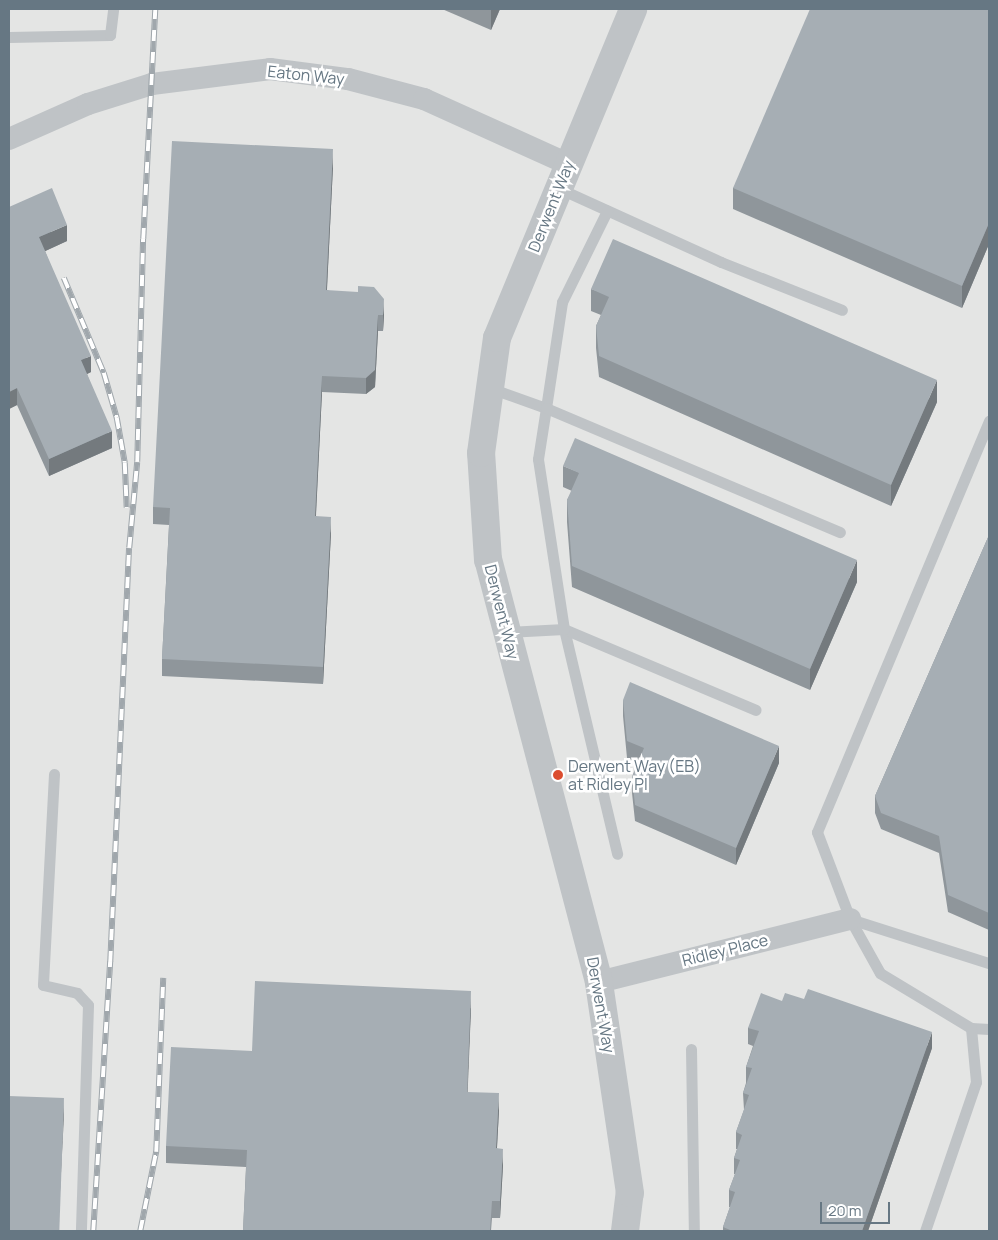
<!DOCTYPE html>
<html>
<head>
<meta charset="utf-8">
<style>
  body { margin:0 }
  #map { position:relative; width:998px; height:1240px; overflow:hidden; background:#f6f6f3; font-family:Manrope,sans-serif }
  div>[style] { position:absolute }
  [style*='--x'] { left:calc(var(--x)*1px); top:calc(var(--y)*1px); width:calc(var(--w)*1px); rotate:calc(var(--a)*1deg) }
  .built>* { inset:0; background:#e4e5e4; transform-origin:0 0 }
  .service>* { height:11px; margin:-5.5px; padding:0 5.5px; transform-origin:5.5px; border-radius:5.5px; background:#bfc3c6 }
  .minor>* { height:22px; margin:-11px; padding:0 11px; transform-origin:11px; border-radius:11px; background:#bfc3c6 }
  .tertiary>* { height:28px; margin:-14px; padding:0 14px; transform-origin:14px; border-radius:14px; background:#bfc3c6 }
  .rail>* { height:5.5px; margin-top:-2.75px; transform-origin:0; background:repeating-linear-gradient(90deg,#fff 0 11px,#a0a7ac 0 22px); box-sizing:border-box; border-block:1px solid #a0a7ac }
  .wall>* { inset:0; background:#8f969b }
  .shaded-wall>* { inset:0; background:#747a7e }
  .building>* { inset:0; background:#a6aeb4; transform-origin:0 0 }
  .dots>* { width:14px; height:14px; translate:-50% -50%; box-sizing:border-box; border:2px solid #fff; border-radius:50% }
  span { translate:-50% -50%; white-space:nowrap; text-align:center; line-height:1.15; -webkit-text-stroke:5px #fff; paint-order:stroke }
  .street-label { font-size:16px; color:#667783 }
  .poi-label { font-size:16px; color:#667783 }
  .left { translate:0 -50%; text-align:left }
  .frame { position:absolute; inset:0; border:10px solid #667783; pointer-events:none }
  .scale { position:absolute; left:820px; top:1202px; width:70px; height:22px; box-sizing:border-box; border:2px solid #667783; border-top:0; padding-left:6px; font-size:15px; line-height:18px; white-space:nowrap; color:#667783; -webkit-text-stroke:4px #fff; paint-order:stroke }
</style>
</head>
<body>
<div id="map">
  <div class="built">
    <div style="left:9px;top:9px;width:980px;height:1222px"></div>
  </div>
  <div class="service">
    <div style="--x:9;--y:37;--w:101;--a:-1.1"></div>
    <div style="--x:110;--y:35;--w:26;--a:-83"></div>
    <div style="--x:558;--y:188;--w:179;--a:24.4"></div>
    <div style="--x:721;--y:262;--w:130;--a:21.6"></div>
    <div style="--x:490;--y:388;--w:59;--a:19.7"></div>
    <div style="--x:546;--y:408;--w:107;--a:-81.4"></div>
    <div style="--x:562;--y:302;--w:102;--a:-63.7"></div>
    <div style="--x:564;--y:629;--w:231;--a:76.7"></div>
    <div style="--x:564;--y:629;--w:208;--a:22.9"></div>
    <div style="--x:507;--y:632;--w:57;--a:-3"></div>
    <div style="--x:564;--y:629;--w:172;--a:-98.7"></div>
    <div style="--x:538;--y:459;--w:52;--a:-81.1"></div>
    <div style="--x:546;--y:408;--w:319;--a:22.9"></div>
    <div style="--x:54;--y:774;--w:211;--a:93"></div>
    <div style="--x:43;--y:985;--w:35;--a:13"></div>
    <div style="--x:77;--y:993;--w:16;--a:47"></div>
    <div style="--x:88;--y:1005;--w:226;--a:91.8"></div>
    <div style="--x:850;--y:919;--w:146;--a:17.6"></div>
    <div style="--x:971;--y:1028;--w:18;--a:3"></div>
    <div style="--x:691;--y:1049;--w:182;--a:89.1"></div>
    <div style="--x:925;--y:1231;--w:157;--a:-71.1"></div>
    <div style="--x:976;--y:1082;--w:54;--a:-95.3"></div>
    <div style="--x:971;--y:1028;--w:106;--a:-148.9"></div>
    <div style="--x:880;--y:973;--w:62;--a:-119.1"></div>
    <div style="--x:850;--y:919;--w:93;--a:-110.8"></div>
    <div style="--x:817;--y:832;--w:446;--a:-67.3"></div>
  </div>
  <div class="minor">
    <div style="--x:9;--y:139;--w:86;--a:-23.9"></div>
    <div style="--x:88;--y:104;--w:67;--a:-17.4"></div>
    <div style="--x:152;--y:84;--w:119;--a:-7.2"></div>
    <div style="--x:270;--y:69;--w:79;--a:7.3"></div>
    <div style="--x:348;--y:79;--w:79;--a:14.7"></div>
    <div style="--x:424;--y:99;--w:158;--a:24.3"></div>
    <div style="--x:599;--y:982;--w:259;--a:-14.1"></div>
  </div>
  <div class="tertiary">
    <div style="--x:625;--y:1231;--w:38;--a:-83"></div>
    <div style="--x:630;--y:1193;--w:213;--a:-98.4"></div>
    <div style="--x:599;--y:982;--w:436;--a:-104.7"></div>
    <div style="--x:488;--y:560;--w:107;--a:-93.7"></div>
    <div style="--x:481;--y:453;--w:116;--a:-82.1"></div>
    <div style="--x:497;--y:338;--w:356;--a:-67.5"></div>
  </div>
  <div class="rail">
    <div style="--x:64;--y:278;--w:103;--a:67.2"></div>
    <div style="--x:104;--y:373;--w:47;--a:73.9"></div>
    <div style="--x:117;--y:418;--w:46;--a:79.9"></div>
    <div style="--x:125;--y:463;--w:45;--a:87.5"></div>
    <div style="--x:93;--y:1231;--w:270;--a:-86.4"></div>
    <div style="--x:110;--y:962;--w:414;--a:-87.4"></div>
    <div style="--x:129;--y:548;--w:86;--a:-84.7"></div>
    <div style="--x:137;--y:462;--w:223;--a:-88.5"></div>
    <div style="--x:143;--y:239;--w:230;--a:-87"></div>
    <div style="--x:140;--y:1231;--w:81;--a:-78.6"></div>
    <div style="--x:156;--y:1152;--w:174;--a:-87.7"></div>
  </div>
  <div class="wall">
    <div style="clip-path:polygon(442px 9px,500px 9px,491px 30px)"></div>
    <div style="clip-path:polygon(989px 9px,989px 244px,962px 308px,733px 209px,733px 188px)"></div>
    <div style="clip-path:polygon(333px 166px,327px 290px,384px 315px,383px 331px,378px 331px,375px 387px,366px 394px,322px 392px,316px 516px,331px 533px,323px 684px,162px 676px,162px 659px,169px 525px,153px 524px,153px 507px)"></div>
    <div style="clip-path:polygon(9px 207px,67px 241px,45px 251px,91px 372px,87px 374px,112px 448px,49px 476px,17px 405px,9px 409px)"></div>
    <div style="clip-path:polygon(591px 289px,937px 402px,891px 506px,599px 377px,596px 348px,596px 326px,601px 315px,591px 311px)"></div>
    <div style="clip-path:polygon(563px 466px,857px 582px,810px 690px,572px 587px,567px 522px,567px 500px,572px 491px,563px 487px)"></div>
    <div style="clip-path:polygon(989px 535px,989px 930px,948px 912px,939px 853px,881px 829px,875px 813px,875px 796px)"></div>
    <div style="clip-path:polygon(623px 700px,779px 763px,736px 865px,635px 821px,632px 793px,632px 777px,638px 762px,627px 758px,623px 716px)"></div>
    <div style="clip-path:polygon(782px 1001px,932px 1048px,868px 1231px,723px 1231px,723px 1227px,730px 1207px,729px 1207px,729px 1190px,735px 1174px,734px 1174px,734px 1158px,737px 1149px,736px 1149px,736px 1132px,744px 1110px,743px 1093px,746px 1083px,746px 1067px,753px 1046px,748px 1044px,748px 1028px)"></div>
    <div style="clip-path:polygon(471px 1008px,467px 1092px,499px 1110px,497px 1148px,503px 1165px,500px 1218px,492px 1218px,491px 1231px,243px 1231px,246px 1167px,166px 1163px,166px 1146px)"></div>
  </div>
  <div class="shaded-wall">
    <div style="clip-path:polygon(491px 9px,500px 9px,491px 30px)"></div>
    <div style="clip-path:polygon(333px 149px,333px 166px,326px 307px,326px 290px)"></div>
    <div style="clip-path:polygon(989px 223px,989px 244px,962px 308px,962px 286px)"></div>
    <div style="clip-path:polygon(67px 225px,67px 241px,39px 254px,39px 237px)"></div>
    <div style="clip-path:polygon(384px 299px,384px 315px,383px 331px,383px 315px)"></div>
    <div style="clip-path:polygon(378px 315px,378px 331px,375px 387px,366px 394px,366px 378px)"></div>
    <div style="clip-path:polygon(91px 356px,91px 372px,81px 377px,81px 360px)"></div>
    <div style="clip-path:polygon(322px 376px,322px 392px,315px 532px,315px 516px)"></div>
    <div style="clip-path:polygon(937px 380px,937px 402px,891px 506px,891px 485px)"></div>
    <div style="clip-path:polygon(17px 388px,17px 405px,9px 409px,9px 392px)"></div>
    <div style="clip-path:polygon(112px 431px,112px 448px,49px 476px,49px 459px)"></div>
    <div style="clip-path:polygon(331px 517px,331px 533px,323px 684px,323px 667px)"></div>
    <div style="clip-path:polygon(857px 560px,857px 582px,810px 690px,810px 669px)"></div>
    <div style="clip-path:polygon(779px 746px,779px 763px,736px 865px,736px 848px)"></div>
    <div style="clip-path:polygon(471px 991px,471px 1008px,467px 1108px,467px 1092px)"></div>
    <div style="clip-path:polygon(932px 1032px,932px 1048px,868px 1231px,862px 1231px)"></div>
    <div style="clip-path:polygon(499px 1093px,499px 1110px,496px 1165px,496px 1148px)"></div>
    <div style="clip-path:polygon(64px 1098px,64px 1115px,58px 1231px)"></div>
    <div style="clip-path:polygon(503px 1149px,503px 1165px,500px 1218px,500px 1201px)"></div>
  </div>
  <div class="building">
    <div style="clip-path:polygon(810px 9px,989px 9px,989px 223px,962px 286px,733px 188px)"></div>
    <div style="clip-path:polygon(172px 141px,333px 149px,326px 290px,358px 292px,358px 286px,374px 287px,384px 299px,383px 315px,378px 315px,375px 370px,366px 378px,322px 376px,315px 516px,331px 517px,323px 667px,162px 659px,170px 508px,153px 507px)"></div>
    <div style="clip-path:polygon(52px 188px,67px 225px,39px 237px,91px 356px,81px 360px,112px 431px,49px 459px,17px 388px,9px 392px,9px 207px)"></div>
    <div style="clip-path:polygon(613px 239px,937px 380px,891px 485px,599px 356px,596px 326px,609px 297px,591px 289px)"></div>
    <div style="clip-path:polygon(575px 438px,857px 560px,810px 669px,572px 566px,567px 500px,579px 473px,563px 466px)"></div>
    <div style="clip-path:polygon(989px 535px,989px 913px,948px 895px,939px 836px,881px 813px,875px 796px)"></div>
    <div style="clip-path:polygon(630px 682px,779px 746px,736px 848px,635px 805px,632px 777px,644px 748px,627px 741px,623px 700px)"></div>
    <div style="clip-path:polygon(255px 981px,471px 991px,467px 1092px,499px 1093px,496px 1148px,503px 1149px,500px 1201px,492px 1201px,490px 1231px,243px 1231px,247px 1150px,166px 1146px,171px 1047px,252px 1051px)"></div>
    <div style="clip-path:polygon(808px 989px,932px 1032px,862px 1231px,729px 1231px,730px 1230px,723px 1227px,735px 1192px,729px 1190px,740px 1160px,734px 1158px,742px 1135px,736px 1132px,749px 1095px,743px 1093px,752px 1068px,746px 1067px,759px 1031px,748px 1028px,761px 993px,782px 1001px,785px 993px,804px 999px)"></div>
    <div style="left:9px;top:1096px;width:55px;height:135px;rotate:2deg"></div>
  </div>
  <div class="dots">
    <div style="left:558px;top:775px;background:#db4d2e"></div>
  </div>
  <div class="street-label">
    <span style="left:306px;top:75px;rotate:6deg">Eaton Way</span>
    <span style="left:551px;top:206px;rotate:-68deg">Derwent Way</span>
    <span style="left:502px;top:612px;rotate:76deg">Derwent Way</span>
    <span style="left:725px;top:950px;rotate:-14deg">Ridley Place</span>
    <span style="left:601px;top:1005px;rotate:80deg">Derwent Way</span>
  </div>
  <div class="poi-label">
    <span class="left" style="left:568px;top:775px">Derwent Way (EB)<br>at Ridley Pl</span>
  </div>
  <div class="frame"></div>
  <div class="scale">20 m</div>
</div>
</body>
</html>
